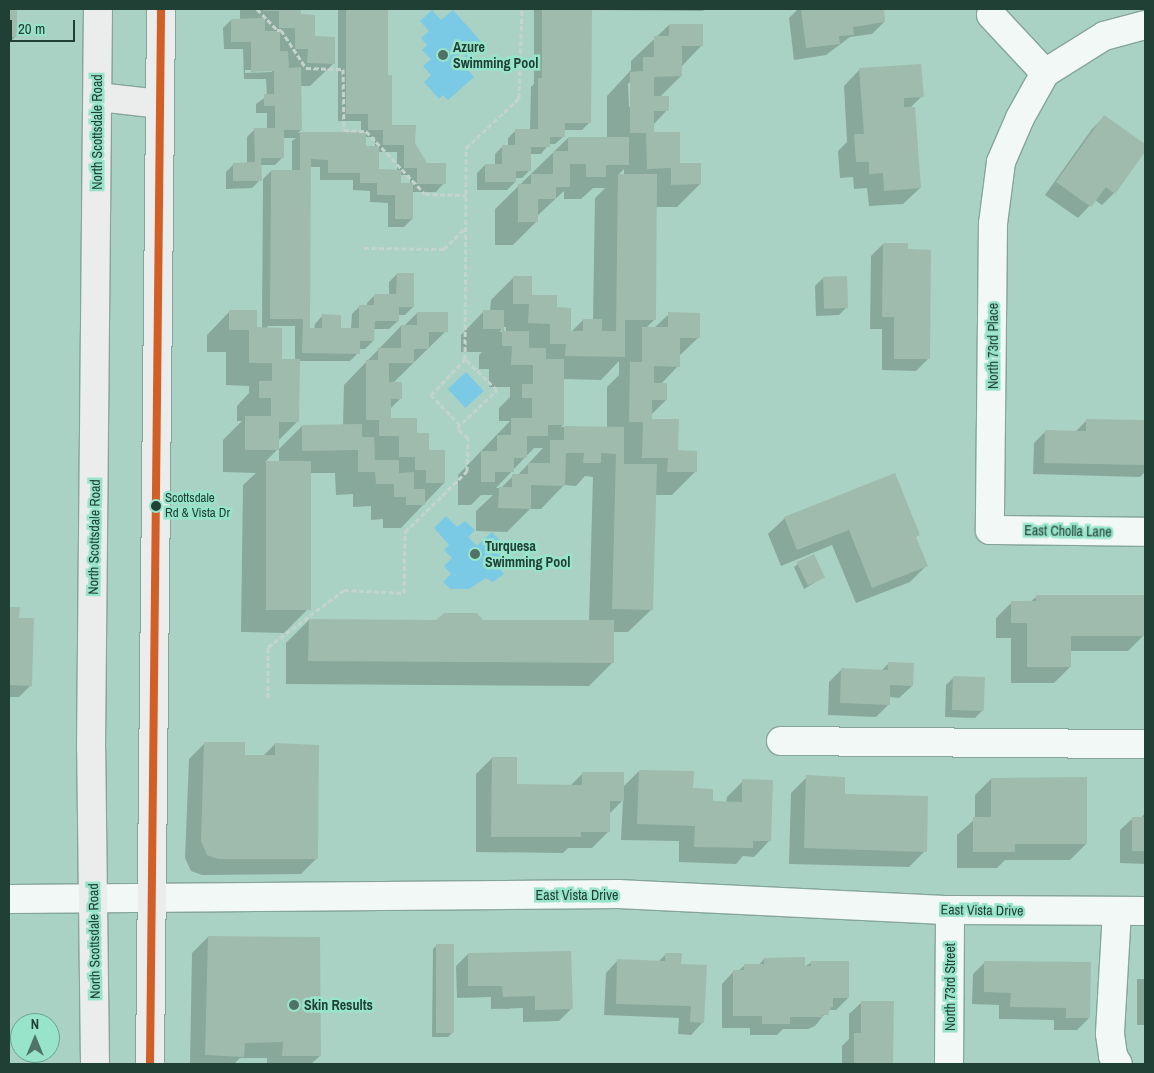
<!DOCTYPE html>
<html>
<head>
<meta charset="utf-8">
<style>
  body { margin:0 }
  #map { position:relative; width:1154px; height:1073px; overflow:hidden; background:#aad2c4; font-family:"Archivo Narrow",sans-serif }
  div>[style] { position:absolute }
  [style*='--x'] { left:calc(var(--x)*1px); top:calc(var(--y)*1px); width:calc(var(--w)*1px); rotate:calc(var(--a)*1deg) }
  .water>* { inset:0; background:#7acae6; transform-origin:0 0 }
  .shadow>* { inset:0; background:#0003; transform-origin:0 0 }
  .building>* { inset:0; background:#9fbbae; transform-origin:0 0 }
  .path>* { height:3px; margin-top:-1.5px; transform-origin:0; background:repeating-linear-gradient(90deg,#c5d3ce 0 5px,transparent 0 7.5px) }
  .roads { filter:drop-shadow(1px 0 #85a59a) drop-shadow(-1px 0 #85a59a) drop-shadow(0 1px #85a59a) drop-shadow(0 -1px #85a59a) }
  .minor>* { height:28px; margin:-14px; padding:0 14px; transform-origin:14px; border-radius:14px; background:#f2f8f6 }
  .major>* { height:28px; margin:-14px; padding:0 14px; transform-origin:14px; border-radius:14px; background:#ebecec }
  .bus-1>* { height:8px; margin:-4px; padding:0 4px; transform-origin:4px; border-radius:4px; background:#d25f25 }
  .dots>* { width:14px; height:14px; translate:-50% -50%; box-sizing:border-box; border:2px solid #98e4ca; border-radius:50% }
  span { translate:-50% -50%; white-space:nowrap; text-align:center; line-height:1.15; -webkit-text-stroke:5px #98e4ca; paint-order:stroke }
  .bus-label { font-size:13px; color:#203f35 }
  .left { translate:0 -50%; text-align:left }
  .poi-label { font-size:14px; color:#203f35; font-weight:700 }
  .street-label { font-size:14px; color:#203f35 }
  .frame { position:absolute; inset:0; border:10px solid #203f35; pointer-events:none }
  .north { position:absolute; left:10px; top:1013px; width:50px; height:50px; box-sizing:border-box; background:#98e4ca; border:1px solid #68a28e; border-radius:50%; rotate:0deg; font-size:14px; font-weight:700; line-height:20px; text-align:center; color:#203f35 }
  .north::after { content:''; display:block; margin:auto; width:18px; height:22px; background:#507267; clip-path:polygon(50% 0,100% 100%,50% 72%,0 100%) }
  .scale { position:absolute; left:10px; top:20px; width:65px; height:22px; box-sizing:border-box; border:2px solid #203f35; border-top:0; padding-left:6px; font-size:15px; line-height:18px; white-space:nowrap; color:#203f35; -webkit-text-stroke:4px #98e4ca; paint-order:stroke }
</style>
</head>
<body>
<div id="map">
  <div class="water">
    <div style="clip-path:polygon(432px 10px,441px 20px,453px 10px,485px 46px,469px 61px,462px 52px,457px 57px,474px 77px,448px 100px,443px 95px,439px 99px,424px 82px,431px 75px,423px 66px,431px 59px,422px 50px,427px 45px,421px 38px,429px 31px,420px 21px)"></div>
    <div style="left:466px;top:372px;width:26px;height:25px;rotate:47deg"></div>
    <div style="clip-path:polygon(446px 516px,457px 527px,465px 521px,475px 530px,468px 537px,477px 546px,492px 532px,504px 545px,498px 550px,505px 558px,497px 565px,504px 574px,493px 582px,486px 578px,469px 589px,451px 589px,443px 582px,451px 574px,444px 566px,452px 558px,444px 550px,449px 545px,434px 528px)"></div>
  </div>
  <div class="shadow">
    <div style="clip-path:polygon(9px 9px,15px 9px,15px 37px,9px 43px)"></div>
    <div style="clip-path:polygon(evenodd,240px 9px,299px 9px,299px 16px,334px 63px,310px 86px,300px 86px,301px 130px,298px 133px,361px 133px,361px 121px,338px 121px,338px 9px,387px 9px,387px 76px,391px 126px,414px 143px,426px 165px,444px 183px,436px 192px,412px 192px,412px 219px,404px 227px,388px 227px,388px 203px,370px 202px,370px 191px,353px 190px,353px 180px,320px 180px,320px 167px,310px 167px,308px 330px,314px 330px,315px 324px,323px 315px,340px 329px,351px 329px,352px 314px,360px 306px,367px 306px,367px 303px,375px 295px,389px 295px,389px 282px,397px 274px,413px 307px,405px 315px,398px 315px,398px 321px,389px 329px,373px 329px,373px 341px,365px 349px,359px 349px,358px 353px,350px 361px,299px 361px,298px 421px,278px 441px,278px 449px,265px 462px,279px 462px,279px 449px,302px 426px,343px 426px,344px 385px,401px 326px,404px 326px,417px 313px,446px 331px,393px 383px,401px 398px,389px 410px,389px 419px,416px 434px,428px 451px,444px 483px,401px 528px,383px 528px,383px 519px,371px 520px,371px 506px,353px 507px,353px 494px,336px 495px,335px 473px,309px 473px,307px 610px,284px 633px,241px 632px,243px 485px,256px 473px,223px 472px,223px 440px,242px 421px,237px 421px,237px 406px,249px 393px,249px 386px,226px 385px,226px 352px,207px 352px,207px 335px,230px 311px,256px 328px,262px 329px,263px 179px,271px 171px,292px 171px,292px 141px,296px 138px,283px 138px,283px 157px,275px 165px,260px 165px,260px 180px,252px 188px,226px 189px,226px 172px,234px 164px,247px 164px,247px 137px,255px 129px,267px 129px,267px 113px,256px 113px,256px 104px,267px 96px,266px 79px,244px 79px,243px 49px,224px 49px,223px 28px,231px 20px,240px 20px,240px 9px,245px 70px,272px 70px,272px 72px,245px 73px,245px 70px,240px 9px,364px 137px,375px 137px,375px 147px,364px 147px,364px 137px,240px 9px,378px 152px,397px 152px,397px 171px,378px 170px,378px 152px,240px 9px,400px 175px,410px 175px,410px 184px,400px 184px,400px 175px,240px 9px,267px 326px,295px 326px,295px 360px,281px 360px,267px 326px)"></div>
    <div style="clip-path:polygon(534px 9px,705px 9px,703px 11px,590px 10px,590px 122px,582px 130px,564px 130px,564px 136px,555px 144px,549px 144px,541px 154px,530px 154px,530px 170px,522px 178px,515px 178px,515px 182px,507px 190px,477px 190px,477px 173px,485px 165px,495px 165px,495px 154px,503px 146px,508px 146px,508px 138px,516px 130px,530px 130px,531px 87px,534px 84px)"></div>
    <div style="clip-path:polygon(798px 9px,882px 9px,884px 22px,872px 34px,850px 37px,826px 55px,794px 60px,789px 18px)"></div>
    <div style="clip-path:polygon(evenodd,669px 25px,702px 45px,681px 67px,681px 76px,659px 98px,667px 110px,653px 125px,653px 134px,678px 164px,700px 184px,677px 207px,656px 207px,655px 319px,646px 328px,654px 328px,669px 314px,699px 337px,678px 357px,678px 366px,661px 384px,666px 400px,651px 415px,651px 420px,695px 472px,672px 495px,655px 495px,652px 609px,628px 632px,613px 632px,612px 663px,589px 686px,286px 684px,286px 643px,309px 620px,589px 621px,593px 477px,585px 476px,576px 486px,564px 485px,541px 509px,530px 509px,507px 532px,476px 531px,476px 511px,493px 495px,481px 495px,471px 505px,458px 505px,458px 475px,510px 421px,499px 421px,499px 408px,510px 397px,510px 387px,489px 387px,489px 369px,479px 369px,479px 355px,482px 352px,461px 352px,461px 335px,484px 311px,490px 311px,491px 300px,514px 277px,531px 296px,556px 309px,569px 334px,583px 320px,593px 320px,595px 198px,605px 188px,593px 188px,581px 199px,564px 199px,564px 191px,537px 216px,537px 221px,513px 245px,495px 245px,495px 209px,568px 138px,607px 138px,607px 96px,631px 70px,631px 61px,669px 25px,631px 81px,631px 107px,629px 107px,628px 84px,631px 81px,669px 25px,624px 169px,624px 175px,618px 175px,624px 169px,669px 25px,503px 327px,506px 327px,506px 332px,500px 332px,503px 327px,669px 25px,619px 361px,619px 375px,607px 387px,607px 428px,561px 427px,563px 425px,563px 379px,601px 380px,619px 361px,669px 25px,534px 448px,543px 448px,517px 476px,513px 476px,501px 488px,496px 488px,534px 448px)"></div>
    <div style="clip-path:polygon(860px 69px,922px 96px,910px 108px,920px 188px,903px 204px,869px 206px,867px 188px,854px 189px,853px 177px,840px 178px,838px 151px,847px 142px,844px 86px)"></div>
    <div style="clip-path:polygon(1104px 117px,1145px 145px,1145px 149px,1114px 193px,1102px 205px,1095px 200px,1078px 218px,1045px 195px,1092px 129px)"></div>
    <div style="clip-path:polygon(883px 244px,907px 251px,928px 359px,916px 371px,882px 370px,882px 329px,870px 329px,871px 256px)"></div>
    <div style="clip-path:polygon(823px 278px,847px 307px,839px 315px,816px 316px,815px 286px)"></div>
    <div style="clip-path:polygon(1087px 420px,1145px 422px,1145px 472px,1140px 477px,1033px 474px,1034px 443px,1046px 431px,1075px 432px)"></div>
    <div style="clip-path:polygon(785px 518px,918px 535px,915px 538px,926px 566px,910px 582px,856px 603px,832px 545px,781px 566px,768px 534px)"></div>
    <div style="clip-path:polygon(798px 564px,824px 577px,804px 589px,794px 567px)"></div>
    <div style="clip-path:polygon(1036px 597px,1144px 635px,1128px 651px,1070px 651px,1070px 667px,1054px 683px,1011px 683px,1011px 638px,996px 638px,996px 618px,1012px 602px,1030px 602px)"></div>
    <div style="clip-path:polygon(9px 608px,18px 608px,18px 619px,31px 685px,19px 697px,9px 697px)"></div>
    <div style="clip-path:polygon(889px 663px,912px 686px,899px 698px,889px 697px,889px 704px,876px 717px,828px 715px,829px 682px,841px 670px,881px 671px)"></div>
    <div style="clip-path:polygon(954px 677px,983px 710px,975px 718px,945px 717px,946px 685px)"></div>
    <div style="clip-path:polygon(205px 743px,244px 756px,263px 756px,275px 744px,317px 858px,301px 874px,202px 875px,191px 871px,185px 858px,189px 759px)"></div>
    <div style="clip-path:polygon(492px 758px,515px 786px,570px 786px,583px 773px,622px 788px,639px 771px,692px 790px,712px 802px,726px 803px,727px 797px,743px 781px,770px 840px,754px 857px,743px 856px,736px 864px,679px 862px,679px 841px,621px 840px,623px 800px,609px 814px,608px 832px,592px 848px,568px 848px,563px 853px,476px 852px,476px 774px)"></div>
    <div style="clip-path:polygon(807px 777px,843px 795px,925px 851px,909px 867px,789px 864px,791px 793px)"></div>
    <div style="clip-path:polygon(991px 779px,1086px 844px,1070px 860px,1005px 860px,997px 868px,957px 868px,957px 835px,975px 819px,975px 795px)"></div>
    <div style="clip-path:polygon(1145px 813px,1145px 864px,1120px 863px,1120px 830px,1133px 818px,1141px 818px)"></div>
    <div style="clip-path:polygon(208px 937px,320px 1056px,311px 1064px,267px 1064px,267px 1058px,240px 1058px,234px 1064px,190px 1064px,192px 953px)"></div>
    <div style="clip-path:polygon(437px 945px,452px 1033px,448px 1037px,432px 1037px,433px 949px)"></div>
    <div style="clip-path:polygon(468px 954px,571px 1009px,559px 1021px,523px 1022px,523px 1008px,491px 1009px,491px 997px,457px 998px,456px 966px)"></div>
    <div style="clip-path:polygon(666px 954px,680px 965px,703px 1022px,691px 1035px,678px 1034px,679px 1018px,604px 1015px,606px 973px,618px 960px,658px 962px)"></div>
    <div style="clip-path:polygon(764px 959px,804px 967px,812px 962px,848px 998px,836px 1010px,828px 1010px,815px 1026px,808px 1029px,783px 1029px,777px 1035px,750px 1035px,750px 1028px,722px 1028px,722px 984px,734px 971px,738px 971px,744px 966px,758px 966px)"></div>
    <div style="clip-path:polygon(985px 962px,1089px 1018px,1077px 1030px,1054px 1030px,1054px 1020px,999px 1019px,999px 1005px,972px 1004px,973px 974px)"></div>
    <div style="left:1145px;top:979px;width:46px;height:8px;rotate:90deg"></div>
    <div style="clip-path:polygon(862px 1002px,893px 1002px,892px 1064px,829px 1064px,842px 1064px,842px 1046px,849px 1039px,849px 1014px)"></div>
  </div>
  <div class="building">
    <div style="left:9px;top:9px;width:8px;height:28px"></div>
    <div style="clip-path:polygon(263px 9px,301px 9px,301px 14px,315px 15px,315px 36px,335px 37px,335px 64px,307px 63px,308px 49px,295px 49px,295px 28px,279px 28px,279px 11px,263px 11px)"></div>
    <div style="clip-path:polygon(346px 9px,388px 9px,388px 75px,392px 75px,392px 125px,416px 125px,415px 143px,427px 163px,446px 163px,446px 184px,417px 184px,417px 168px,404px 168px,404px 145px,383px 145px,383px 130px,368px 130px,368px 114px,346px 114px)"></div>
    <div style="clip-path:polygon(542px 9px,592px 9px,591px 123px,565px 123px,565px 137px,550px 137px,550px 147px,531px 147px,531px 171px,516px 171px,516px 182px,485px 182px,485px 164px,502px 164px,502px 145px,515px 145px,515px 129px,538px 129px,538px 78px,542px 78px)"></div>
    <div style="clip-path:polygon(801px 9px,884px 9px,885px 22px,853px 27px,854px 35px,839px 36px,840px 44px,806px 48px)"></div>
    <div style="clip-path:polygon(265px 18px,265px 31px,280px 31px,280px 51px,288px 51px,289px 68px,301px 67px,302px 130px,284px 130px,284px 158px,261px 158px,262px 181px,233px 181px,233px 163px,255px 162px,254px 128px,275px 128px,275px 106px,264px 106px,264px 94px,274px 94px,274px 71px,251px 72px,251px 42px,231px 42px,231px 19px)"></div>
    <div style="clip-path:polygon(669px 24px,703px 24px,703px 46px,682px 46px,682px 76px,654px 77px,654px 96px,669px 96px,669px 111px,654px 111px,654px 132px,680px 132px,680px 163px,701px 163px,701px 184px,671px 185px,671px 168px,647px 169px,646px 133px,630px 133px,630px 72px,643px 71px,643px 57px,654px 57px,654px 36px,669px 36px)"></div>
    <div style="clip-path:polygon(921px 64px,924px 97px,904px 98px,904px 107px,915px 107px,921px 188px,884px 191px,883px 173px,869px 174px,869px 162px,856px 162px,854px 134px,864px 134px,859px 68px)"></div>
    <div style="clip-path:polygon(1104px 115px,1145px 144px,1145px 152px,1115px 194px,1106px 187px,1091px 207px,1056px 182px)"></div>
    <div style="clip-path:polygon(300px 132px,366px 132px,366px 146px,379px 146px,379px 169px,401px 170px,401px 183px,413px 183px,413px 219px,395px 219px,395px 195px,377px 195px,377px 183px,360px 183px,360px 173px,328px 173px,328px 160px,311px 159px,310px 328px,322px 328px,322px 314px,341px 315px,341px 328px,359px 328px,359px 305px,374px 305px,374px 294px,396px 294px,397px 273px,414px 273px,414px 307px,399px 307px,399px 321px,375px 321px,374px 341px,360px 341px,360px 354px,302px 353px,303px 319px,270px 319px,271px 170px,300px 170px)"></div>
    <div style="clip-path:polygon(568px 137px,629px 137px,629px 165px,606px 165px,606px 177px,586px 177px,586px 164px,570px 164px,570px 187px,556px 187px,556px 199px,538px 199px,538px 222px,518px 222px,518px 184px,531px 184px,531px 174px,553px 174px,553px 151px,568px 151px)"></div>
    <div style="clip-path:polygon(618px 174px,657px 174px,656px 320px,625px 320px,625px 357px,565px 356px,566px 344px,550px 344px,550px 324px,528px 323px,529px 304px,513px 304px,513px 276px,532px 276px,532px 295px,557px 295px,557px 307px,571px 308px,571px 331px,583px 331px,583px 319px,602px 319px,602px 331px,616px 331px)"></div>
    <div style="clip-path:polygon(883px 243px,908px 243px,908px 249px,931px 250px,930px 359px,894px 359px,894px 317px,882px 317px)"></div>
    <div style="left:847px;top:276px;width:32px;height:24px;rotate:88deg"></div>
    <div style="clip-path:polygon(229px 310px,257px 310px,257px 327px,282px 328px,282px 359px,300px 359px,299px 422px,279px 422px,279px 450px,245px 450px,245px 416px,271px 416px,271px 398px,259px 398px,259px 381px,272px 381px,272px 363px,249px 363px,249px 330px,229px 330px)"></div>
    <div style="clip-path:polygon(483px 310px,504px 310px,504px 331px,529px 331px,529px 348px,546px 348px,546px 359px,564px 359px,564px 425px,548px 425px,548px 436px,527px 436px,527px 458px,514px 458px,514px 472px,495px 472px,495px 482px,481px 482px,481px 451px,497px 451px,497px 435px,511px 435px,511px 418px,532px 418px,532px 398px,522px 398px,522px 384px,533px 384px,533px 365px,511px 365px,512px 346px,502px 346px,502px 329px,483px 329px)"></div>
    <div style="clip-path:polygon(417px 312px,448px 312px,448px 332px,429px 332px,429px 349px,414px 349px,414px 363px,389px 363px,389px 382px,402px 382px,402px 399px,391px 399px,391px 418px,417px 418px,417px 433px,429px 433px,429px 450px,445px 450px,445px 483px,426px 483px,426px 470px,415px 470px,415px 457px,399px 457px,399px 436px,379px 436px,379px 420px,366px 420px,366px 360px,378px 360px,378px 348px,401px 348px,401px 325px,417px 325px)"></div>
    <div style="clip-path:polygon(668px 312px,700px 313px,700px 338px,680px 338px,680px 367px,654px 366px,654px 383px,667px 383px,667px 400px,652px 400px,652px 419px,679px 419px,678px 450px,697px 451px,697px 472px,667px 472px,668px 458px,642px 458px,643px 422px,629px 422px,630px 362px,642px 362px,642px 327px,668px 327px)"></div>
    <div style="clip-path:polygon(1086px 419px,1145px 420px,1145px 465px,1044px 463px,1045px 430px,1086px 431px)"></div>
    <div style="clip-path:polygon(362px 424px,362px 437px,374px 437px,375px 460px,399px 460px,399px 473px,414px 472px,414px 489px,425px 489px,425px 505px,406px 505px,406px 497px,394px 497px,394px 484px,376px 484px,375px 472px,358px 472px,358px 450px,302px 451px,302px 425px)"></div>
    <div style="clip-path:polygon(564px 426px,624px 427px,624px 464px,657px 464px,653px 610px,612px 609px,616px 454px,601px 453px,601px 463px,583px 463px,584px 453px,566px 453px,565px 486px,531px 485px,531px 509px,498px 508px,499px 487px,512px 487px,512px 474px,528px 474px,528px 463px,550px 463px,550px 440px,564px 440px)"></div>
    <div style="left:266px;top:461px;width:45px;height:149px"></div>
    <div style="clip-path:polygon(895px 473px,920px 535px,916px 537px,928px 566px,872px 588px,849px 530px,797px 550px,784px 517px)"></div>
    <div style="left:814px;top:554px;width:26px;height:19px;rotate:65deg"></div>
    <div style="clip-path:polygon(1036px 595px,1145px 595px,1145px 636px,1071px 636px,1071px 667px,1027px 667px,1027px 623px,1011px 623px,1011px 601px,1036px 601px)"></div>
    <div style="clip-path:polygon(9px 607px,20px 607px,19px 618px,34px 618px,32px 686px,9px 685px)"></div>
    <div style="clip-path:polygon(444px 613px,477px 613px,483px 620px,614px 620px,614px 663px,308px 661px,309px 619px,436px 620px)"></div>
    <div style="clip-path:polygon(888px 662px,914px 663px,913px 686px,890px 685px,890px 705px,840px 703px,841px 668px,888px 670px)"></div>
    <div style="left:953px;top:676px;width:32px;height:34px;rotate:2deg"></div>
    <div style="clip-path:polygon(204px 742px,245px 742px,245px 755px,275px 755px,275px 743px,319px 745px,318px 859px,218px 859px,207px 855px,201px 841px)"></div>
    <div style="clip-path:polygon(492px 757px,517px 757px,517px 784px,582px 785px,582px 772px,624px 772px,624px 801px,610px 801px,610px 832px,581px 832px,581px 837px,491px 837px)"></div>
    <div style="clip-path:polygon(639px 770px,694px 771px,693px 788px,713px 789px,713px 801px,742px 802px,742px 779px,773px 780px,771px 841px,753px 841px,753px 848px,694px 847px,695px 826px,637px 824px)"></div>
    <div style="clip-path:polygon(806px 775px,845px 777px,845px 794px,928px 796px,927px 852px,804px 848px)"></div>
    <div style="clip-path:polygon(1087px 777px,1087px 844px,1015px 844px,1015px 852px,973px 852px,973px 817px,991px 817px,991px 778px)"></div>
    <div style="left:1132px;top:817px;width:13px;height:34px"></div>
    <div style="clip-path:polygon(208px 936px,320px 937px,321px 1056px,282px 1056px,283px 1042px,245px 1043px,244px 1057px,205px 1055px)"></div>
    <div style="left:436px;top:944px;width:18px;height:89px"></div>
    <div style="clip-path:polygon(571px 951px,573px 1009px,535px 1010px,535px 996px,503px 997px,502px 986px,468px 986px,468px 953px)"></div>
    <div style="clip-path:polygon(665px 953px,682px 953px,681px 964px,707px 965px,704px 1023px,690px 1022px,691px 1006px,616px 1004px,617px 959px,665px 961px)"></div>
    <div style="clip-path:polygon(805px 957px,805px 966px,811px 966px,811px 961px,849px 961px,849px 998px,833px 998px,833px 1007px,831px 1007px,828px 1015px,822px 1015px,822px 1017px,790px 1017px,790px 1024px,762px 1024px,762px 1016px,733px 1016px,733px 970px,744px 970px,744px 964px,764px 964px,764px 958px)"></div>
    <div style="clip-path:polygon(984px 961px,1091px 962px,1090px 1018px,1066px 1018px,1066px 1008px,1010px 1007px,1011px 993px,984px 992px)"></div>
    <div style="clip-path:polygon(861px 1001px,894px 1001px,893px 1064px,854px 1064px,854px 1033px,861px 1033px)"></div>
  </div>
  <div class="path">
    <div style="--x:257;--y:9;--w:29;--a:46"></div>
    <div style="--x:277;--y:30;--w:4;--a:0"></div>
    <div style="--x:281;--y:30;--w:45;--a:56.7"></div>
    <div style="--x:306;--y:68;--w:37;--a:2"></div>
    <div style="--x:343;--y:69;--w:61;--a:89.1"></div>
    <div style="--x:344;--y:130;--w:22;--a:3"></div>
    <div style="--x:366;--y:131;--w:86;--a:46.9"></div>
    <div style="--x:425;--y:194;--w:41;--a:1.4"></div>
    <div style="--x:364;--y:248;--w:80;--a:0.7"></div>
    <div style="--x:444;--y:249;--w:30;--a:-45"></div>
    <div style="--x:460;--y:425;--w:42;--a:-134"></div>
    <div style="--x:431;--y:395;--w:50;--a:-46.6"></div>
    <div style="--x:268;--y:698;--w:51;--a:-90"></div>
    <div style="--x:268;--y:647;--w:95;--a:-36.9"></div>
    <div style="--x:344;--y:590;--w:60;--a:2.9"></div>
    <div style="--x:404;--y:593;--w:61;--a:-89.1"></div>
    <div style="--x:405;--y:532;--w:87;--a:-44.5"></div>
    <div style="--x:467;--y:471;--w:33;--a:-88"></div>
    <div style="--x:468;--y:438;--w:15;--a:-138"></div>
    <div style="--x:457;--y:428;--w:55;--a:-43.5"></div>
    <div style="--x:497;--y:390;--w:45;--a:-135.9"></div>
    <div style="--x:465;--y:359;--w:211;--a:-89.7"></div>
    <div style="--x:466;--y:148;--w:73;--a:-43.3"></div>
    <div style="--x:519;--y:98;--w:89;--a:-88.1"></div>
  </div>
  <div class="roads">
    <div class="minor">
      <div style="--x:991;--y:15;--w:79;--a:47"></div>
      <div style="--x:1145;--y:25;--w:42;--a:165"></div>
      <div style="--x:1104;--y:36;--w:70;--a:147.9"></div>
      <div style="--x:1045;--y:73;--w:51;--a:119.1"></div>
      <div style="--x:1020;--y:118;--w:48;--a:113.4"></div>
      <div style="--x:1001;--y:162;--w:63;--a:97.4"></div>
      <div style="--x:993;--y:224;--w:306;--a:90.6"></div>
      <div style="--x:990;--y:530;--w:155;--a:0.7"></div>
      <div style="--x:781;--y:741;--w:364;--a:0.5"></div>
      <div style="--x:9;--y:899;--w:609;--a:-0.47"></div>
      <div style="--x:618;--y:894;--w:332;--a:2.8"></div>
      <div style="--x:950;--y:910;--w:195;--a:0.3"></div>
      <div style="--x:1117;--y:911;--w:123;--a:93.3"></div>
      <div style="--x:1110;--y:1034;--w:22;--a:82"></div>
      <div style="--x:1113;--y:1056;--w:9;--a:58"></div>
      <div style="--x:949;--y:1064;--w:154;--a:-89.6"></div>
    </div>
    <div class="major">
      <div style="--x:98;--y:97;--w:62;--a:6.4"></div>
      <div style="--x:95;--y:1064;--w:316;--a:-90.7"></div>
      <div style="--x:91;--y:748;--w:739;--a:-89.46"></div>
      <div style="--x:150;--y:1064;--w:1055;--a:-89.4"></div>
    </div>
  </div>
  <div class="bus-1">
    <div style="--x:150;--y:1064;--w:1055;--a:-89.4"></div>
  </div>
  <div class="dots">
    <div style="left:443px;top:55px;background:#507267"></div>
    <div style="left:156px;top:506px;background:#203f35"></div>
    <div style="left:475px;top:554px;background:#507267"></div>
    <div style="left:294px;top:1005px;background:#507267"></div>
  </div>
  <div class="bus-label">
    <span class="left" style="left:165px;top:506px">Scottsdale<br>Rd &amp; Vista Dr</span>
  </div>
  <div class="poi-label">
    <span class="left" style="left:453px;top:55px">Azure<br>Swimming Pool</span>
    <span class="left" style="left:485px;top:554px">Turquesa<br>Swimming Pool</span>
    <span class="left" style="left:304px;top:1005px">Skin Results</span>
  </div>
  <div class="street-label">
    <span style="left:97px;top:132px;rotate:-90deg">North Scottsdale Road</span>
    <span style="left:993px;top:346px;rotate:-90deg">North 73rd Place</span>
    <span style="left:1068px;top:531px;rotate:1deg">East Cholla Lane</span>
    <span style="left:94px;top:537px;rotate:-89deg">North Scottsdale Road</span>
    <span style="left:577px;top:895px">East Vista Drive</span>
    <span style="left:982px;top:910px;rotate:1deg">East Vista Drive</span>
    <span style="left:94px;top:941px;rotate:-91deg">North Scottsdale Road</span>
    <span style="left:950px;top:987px;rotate:-90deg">North 73rd Street</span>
  </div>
  <div class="frame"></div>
  <div class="north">N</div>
  <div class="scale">20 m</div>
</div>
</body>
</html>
